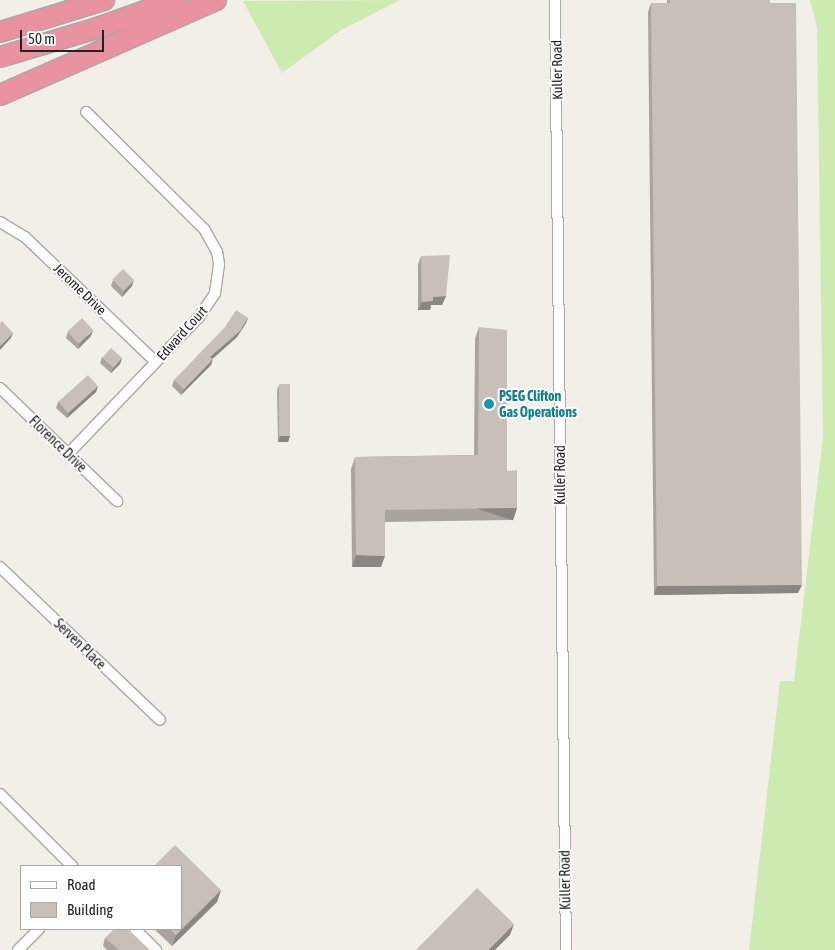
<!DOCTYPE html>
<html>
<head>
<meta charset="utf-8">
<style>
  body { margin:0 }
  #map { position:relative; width:835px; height:950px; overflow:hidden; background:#f2efe9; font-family:"Asap Condensed",sans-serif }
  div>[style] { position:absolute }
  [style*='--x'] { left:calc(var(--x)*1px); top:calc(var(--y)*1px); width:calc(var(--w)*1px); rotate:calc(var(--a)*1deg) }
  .grass>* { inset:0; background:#cdebb0 }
  .roads { filter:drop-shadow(1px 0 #a9a9a9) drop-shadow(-1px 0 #a9a9a9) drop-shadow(0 1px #a9a9a9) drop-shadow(0 -1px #a9a9a9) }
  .minor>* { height:10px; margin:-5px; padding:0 5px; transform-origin:5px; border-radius:5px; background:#fff }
  .motorway>* { height:20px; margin:-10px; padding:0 10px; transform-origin:10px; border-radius:10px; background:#e892a2 }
  .wall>* { inset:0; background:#aba49e }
  .shaded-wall>* { inset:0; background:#8b8681; transform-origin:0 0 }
  .building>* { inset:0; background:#c7bfb8; transform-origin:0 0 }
  .dots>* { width:14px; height:14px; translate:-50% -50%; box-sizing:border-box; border:2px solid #fff; border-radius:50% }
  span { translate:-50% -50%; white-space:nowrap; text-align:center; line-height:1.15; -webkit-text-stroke:4px #fff; paint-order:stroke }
  .street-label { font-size:14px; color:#222 }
  .culture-label { font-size:14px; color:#0d838f; font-weight:700 }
  .left { translate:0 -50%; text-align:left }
  .legend { position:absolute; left:20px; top:865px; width:162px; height:65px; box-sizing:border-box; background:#fff; border:1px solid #a7a7a7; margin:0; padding:6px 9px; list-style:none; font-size:15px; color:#222 }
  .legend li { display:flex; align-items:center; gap:10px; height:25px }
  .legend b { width:25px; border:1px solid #a7a7a7 }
  .scale { position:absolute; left:20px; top:30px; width:84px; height:22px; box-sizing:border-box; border:2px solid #222; border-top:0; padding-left:6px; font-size:15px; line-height:18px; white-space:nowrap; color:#222; -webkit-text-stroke:4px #fff; paint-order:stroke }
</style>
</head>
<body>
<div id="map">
  <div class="grass">
    <div style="clip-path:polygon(400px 0,341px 30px,282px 73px,243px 1px)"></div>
    <div style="clip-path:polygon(810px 0,835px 0,835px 950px,749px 950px,780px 681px,794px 681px,823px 436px,817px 28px)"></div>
  </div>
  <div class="roads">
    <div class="minor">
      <div style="--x:555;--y:0;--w:950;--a:89.34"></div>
      <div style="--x:0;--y:222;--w:29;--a:31"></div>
      <div style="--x:25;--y:237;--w:181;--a:43.7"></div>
      <div style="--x:0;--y:388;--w:163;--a:44"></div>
      <div style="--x:68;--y:454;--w:190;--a:-46.3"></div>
      <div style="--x:199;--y:317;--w:29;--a:-56"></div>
      <div style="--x:215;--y:293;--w:29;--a:-82"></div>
      <div style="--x:219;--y:264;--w:12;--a:-99"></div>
      <div style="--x:217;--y:252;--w:26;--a:-119"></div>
      <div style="--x:204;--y:229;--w:166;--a:-135.2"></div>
      <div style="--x:0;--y:567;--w:221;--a:43.7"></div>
      <div style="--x:0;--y:794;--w:102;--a:45"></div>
      <div style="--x:135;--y:929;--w:30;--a:45"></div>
      <div style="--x:18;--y:950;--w:30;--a:-45"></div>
    </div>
    <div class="motorway">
      <div style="--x:0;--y:32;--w:109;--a:-17.1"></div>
      <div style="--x:0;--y:57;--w:101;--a:-16.6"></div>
      <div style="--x:97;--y:28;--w:84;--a:-19.5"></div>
      <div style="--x:0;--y:95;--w:236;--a:-23.7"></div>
    </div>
  </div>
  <div class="wall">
    <div style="clip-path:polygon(667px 0,770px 0,798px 593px,654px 595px,648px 12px,651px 3px,667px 3px)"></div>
    <div style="clip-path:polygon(421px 256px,446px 296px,442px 305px,431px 305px,430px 310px,418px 310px,418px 264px)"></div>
    <div style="clip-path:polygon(113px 280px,132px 286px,122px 297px,111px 286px)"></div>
    <div style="clip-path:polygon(248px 318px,246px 323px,237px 337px,212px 359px,211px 365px,181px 395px,172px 386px,174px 380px)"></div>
    <div style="clip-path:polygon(479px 327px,507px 471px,517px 508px,513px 520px,385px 522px,381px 567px,352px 567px,351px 469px,355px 457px,474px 455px,475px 339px)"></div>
    <div style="clip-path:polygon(68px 332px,91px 336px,78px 349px,66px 338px)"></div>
    <div style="clip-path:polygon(102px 357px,122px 358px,120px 364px,111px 373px,100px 363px)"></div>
    <div style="clip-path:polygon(279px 385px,290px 436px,288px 442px,278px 442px,277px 390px)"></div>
    <div style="clip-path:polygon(98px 386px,96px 392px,67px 418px,56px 408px,58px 402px)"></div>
    <div style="clip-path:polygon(221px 890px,217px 902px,172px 946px,154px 929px,181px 929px)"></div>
    <div style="clip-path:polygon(105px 938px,150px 950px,107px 950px,103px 946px)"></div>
  </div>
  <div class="shaded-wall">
    <div style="clip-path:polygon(134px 280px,132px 286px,122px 297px,124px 291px)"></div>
    <div style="clip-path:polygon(446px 296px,442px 305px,431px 305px,430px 310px,418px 310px,422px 302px,433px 297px)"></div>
    <div style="clip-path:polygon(248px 318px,246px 323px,237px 337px,208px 363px,210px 357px)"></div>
    <div style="clip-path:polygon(93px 330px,91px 336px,78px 349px,80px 344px)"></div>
    <div style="clip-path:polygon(13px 333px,11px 338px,0 350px,0 346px)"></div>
    <div style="clip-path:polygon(122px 358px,120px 364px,111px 373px,113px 368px)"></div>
    <div style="clip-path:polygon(213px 359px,211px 365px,181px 395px,184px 389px)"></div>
    <div style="clip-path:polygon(98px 386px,96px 392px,67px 418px,69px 412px)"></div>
    <div style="clip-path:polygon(280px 436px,290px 436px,288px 442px,278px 442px)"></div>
    <div style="left:517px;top:508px;width:13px;height:132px;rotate:108deg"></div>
    <div style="clip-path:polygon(356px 555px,385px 556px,381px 567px,352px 567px)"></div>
    <div style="clip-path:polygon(802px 585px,798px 593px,654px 595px,657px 586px)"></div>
    <div style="clip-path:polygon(221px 890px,217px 902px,172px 946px,176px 935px)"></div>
    <div style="clip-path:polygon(514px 924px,510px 935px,495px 950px,488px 950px)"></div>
  </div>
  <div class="building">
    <div style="clip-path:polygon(670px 0,770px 0,770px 3px,796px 3px,802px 585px,657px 586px,651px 3px,670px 3px)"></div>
    <div style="clip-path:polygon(450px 255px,446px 296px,433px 297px,433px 301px,422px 302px,421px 256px)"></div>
    <div style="left:123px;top:269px;width:16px;height:15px;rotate:45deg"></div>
    <div style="clip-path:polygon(236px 310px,248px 318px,240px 331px,210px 357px,213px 359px,184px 389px,174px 380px,225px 327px)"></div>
    <div style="left:82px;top:318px;width:16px;height:20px;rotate:47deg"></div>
    <div style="clip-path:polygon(2px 321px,13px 333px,0 346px,0 323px)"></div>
    <div style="clip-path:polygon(479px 327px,507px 330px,507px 471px,517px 470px,517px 508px,385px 510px,385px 556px,356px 555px,355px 457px,478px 455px)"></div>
    <div style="left:111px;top:348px;width:15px;height:13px;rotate:42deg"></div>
    <div style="left:88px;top:375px;width:15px;height:40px;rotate:48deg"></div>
    <div style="left:290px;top:384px;width:52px;height:11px;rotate:90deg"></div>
    <div style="clip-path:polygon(175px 845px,221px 890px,176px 935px,170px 929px,181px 929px,181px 866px,154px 866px)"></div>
    <div style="clip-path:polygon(477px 888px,514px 924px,488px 950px,416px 950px)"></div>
    <div style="clip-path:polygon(114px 929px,127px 929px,150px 950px,119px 950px,105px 938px)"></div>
  </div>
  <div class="dots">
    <div style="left:489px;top:404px;background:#0f9aa8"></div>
  </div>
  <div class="street-label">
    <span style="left:557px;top:70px;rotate:-91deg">Kuller Road</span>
    <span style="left:80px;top:289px;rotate:44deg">Jerome Drive</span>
    <span style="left:182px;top:333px;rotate:-48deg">Edward Court</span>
    <span style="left:58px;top:444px;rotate:44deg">Florence Drive</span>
    <span style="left:560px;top:475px;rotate:-90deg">Kuller Road</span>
    <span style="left:80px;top:644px;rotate:44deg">Serven Place</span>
    <span style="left:565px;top:880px;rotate:-91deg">Kuller Road</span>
  </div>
  <div class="culture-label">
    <span class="left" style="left:499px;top:404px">PSEG Clifton<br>Gas Operations</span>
  </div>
  <ul class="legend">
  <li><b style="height:6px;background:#fff"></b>Road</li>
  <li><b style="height:14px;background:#c7bfb8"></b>Building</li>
  </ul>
  <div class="scale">50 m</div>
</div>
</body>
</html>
